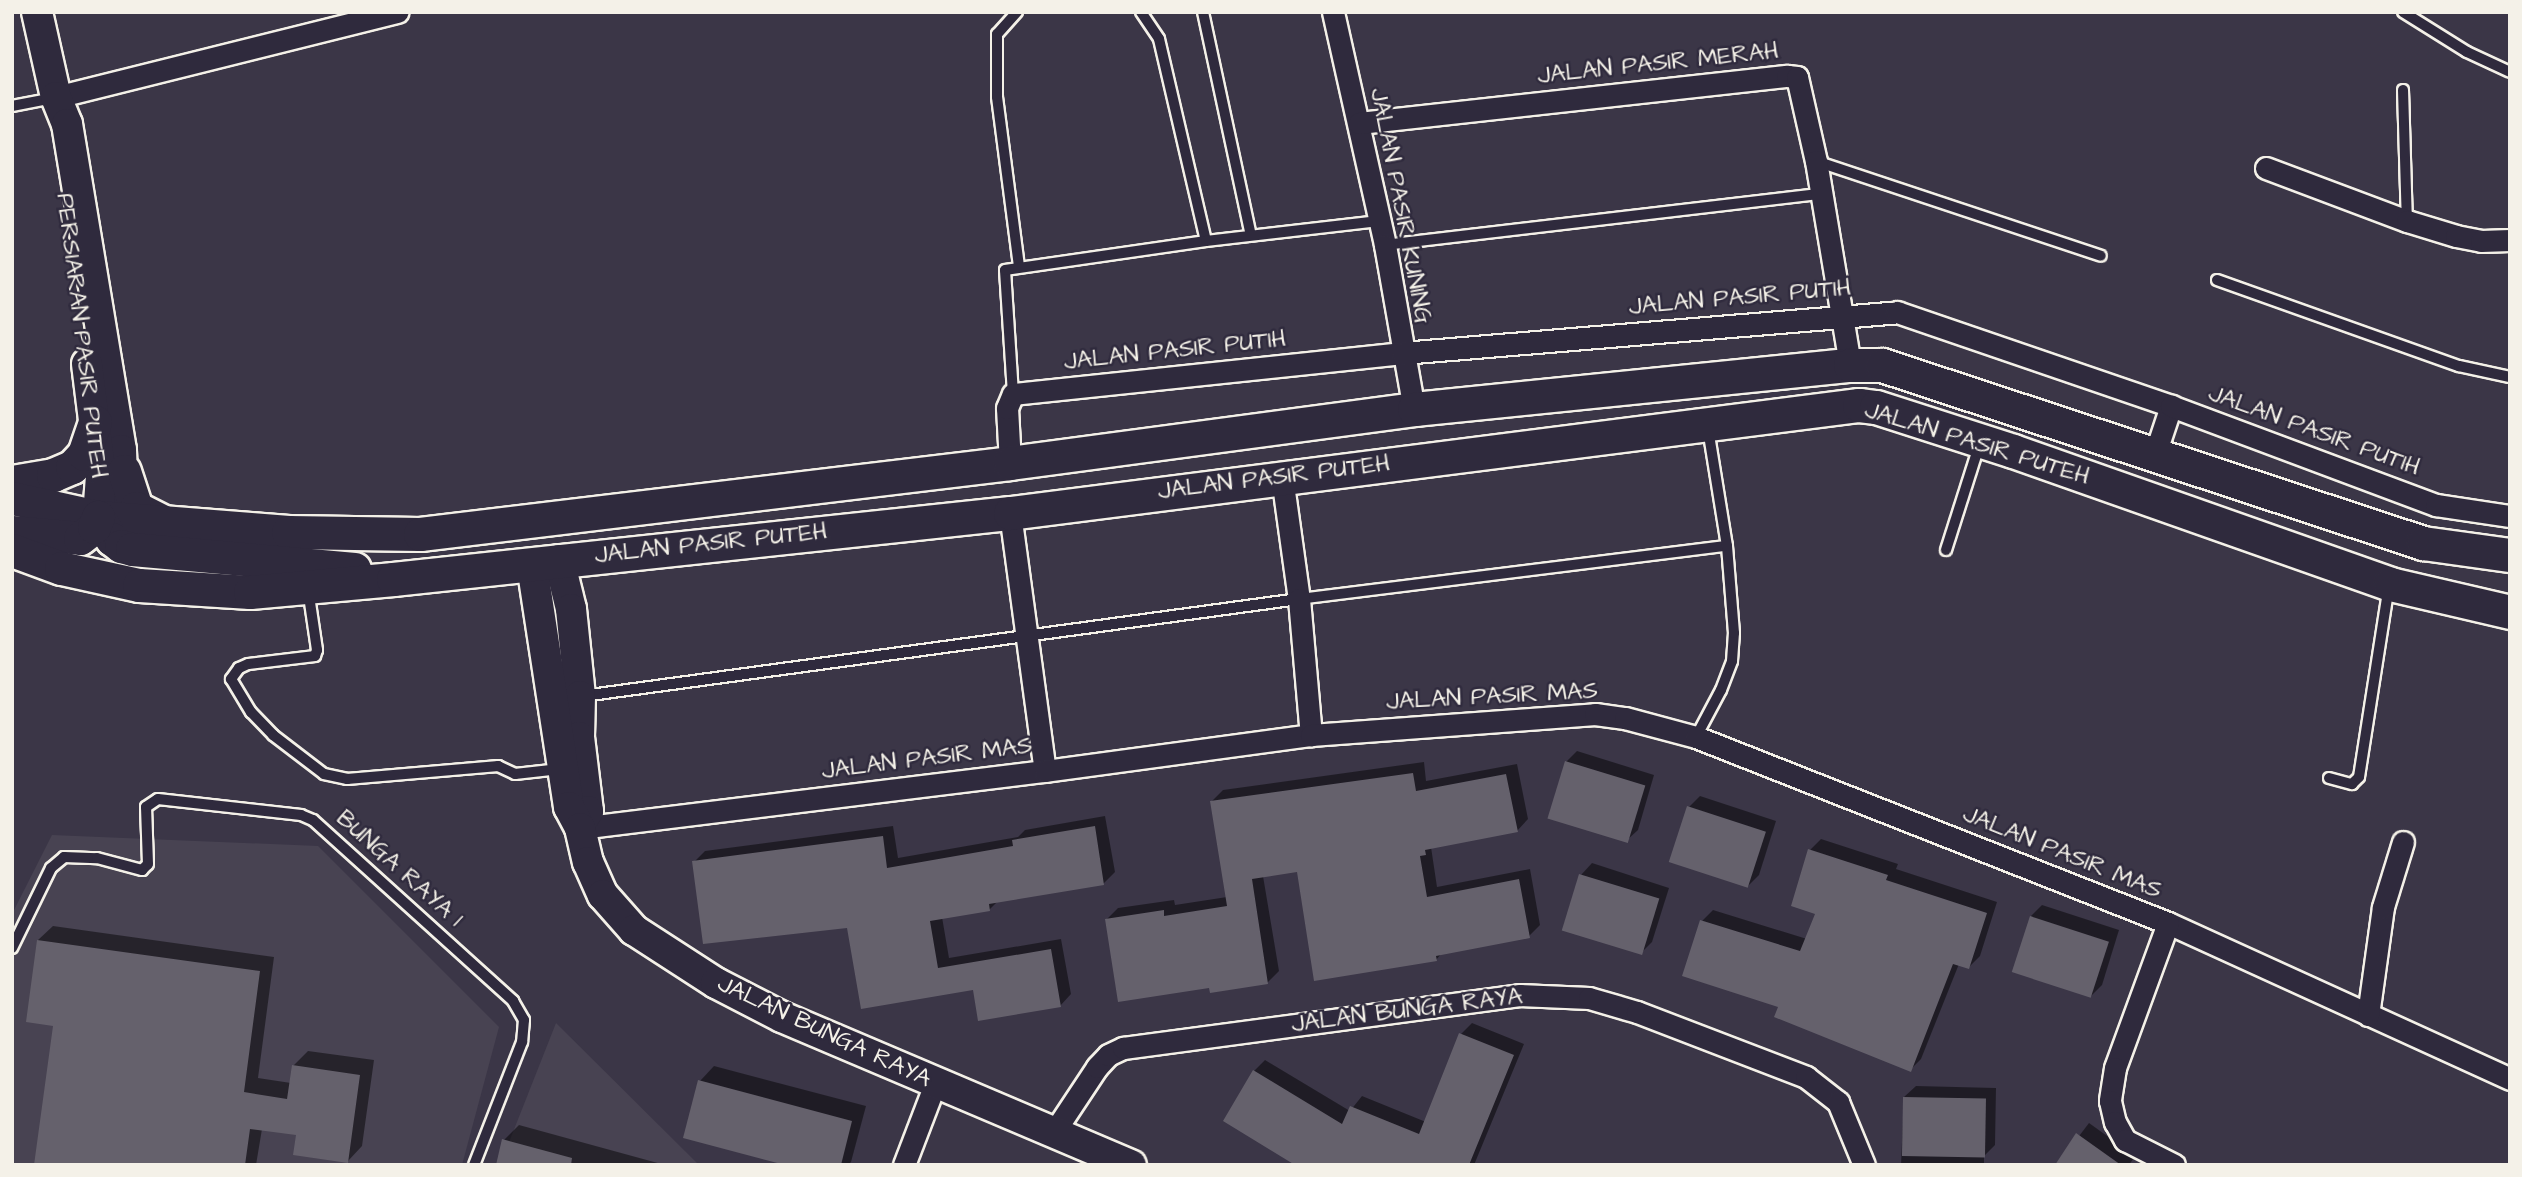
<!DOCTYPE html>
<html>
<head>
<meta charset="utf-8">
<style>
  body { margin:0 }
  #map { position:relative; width:2522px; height:1177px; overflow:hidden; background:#3b3647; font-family:"Architects Daughter",sans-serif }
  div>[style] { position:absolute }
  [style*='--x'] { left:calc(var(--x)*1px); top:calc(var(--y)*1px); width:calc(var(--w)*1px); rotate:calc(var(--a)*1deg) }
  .built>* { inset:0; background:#484352 }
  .shadow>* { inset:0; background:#0007 }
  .building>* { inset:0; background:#65616c; transform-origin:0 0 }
  .roads { filter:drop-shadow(2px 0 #f4f1e8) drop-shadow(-2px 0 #f4f1e8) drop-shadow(0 2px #f4f1e8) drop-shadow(0 -2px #f4f1e8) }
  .lane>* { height:10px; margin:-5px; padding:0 5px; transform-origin:5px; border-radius:5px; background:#2f2a3d }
  .street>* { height:21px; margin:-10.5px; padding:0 10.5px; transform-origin:10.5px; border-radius:10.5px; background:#2f2a3d }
  .secondary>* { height:30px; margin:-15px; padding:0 15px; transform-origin:15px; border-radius:15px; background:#2f2a3d }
  .primary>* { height:33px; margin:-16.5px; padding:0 16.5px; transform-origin:16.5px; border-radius:16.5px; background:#2f2a3d }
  span { translate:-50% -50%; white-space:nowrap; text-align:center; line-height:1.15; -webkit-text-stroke:5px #2f2a3d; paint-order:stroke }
  .street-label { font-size:24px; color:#f4f1e8 }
  .frame { position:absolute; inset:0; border:14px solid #f4f1e8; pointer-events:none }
</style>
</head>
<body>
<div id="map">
  <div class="built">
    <div style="clip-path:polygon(52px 835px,318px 846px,499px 1027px,462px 1165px,12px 1165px,12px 914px)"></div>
    <div style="clip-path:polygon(556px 1023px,699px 1165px,500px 1165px)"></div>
  </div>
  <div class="shadow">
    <div style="clip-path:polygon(1577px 751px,1654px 775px,1638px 830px,1626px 841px,1566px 762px)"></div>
    <div style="clip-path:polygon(1424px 762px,1426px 781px,1517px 764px,1528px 819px,1517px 831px,1431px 847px,1437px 887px,1530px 869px,1540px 925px,1529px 936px,1442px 953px,1436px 960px,1299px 870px,1263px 876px,1279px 971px,1268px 982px,1211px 986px,1107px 919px,1118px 908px,1174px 900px,1175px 905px,1227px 897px,1212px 801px,1223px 790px)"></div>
    <div style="clip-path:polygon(1700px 796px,1776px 821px,1759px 875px,1748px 886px,1689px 807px)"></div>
    <div style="clip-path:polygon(1105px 816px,1115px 872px,1104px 883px,998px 901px,990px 909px,942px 917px,949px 958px,1061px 939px,1071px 994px,1060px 1006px,975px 988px,848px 926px,694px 862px,705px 851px,893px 826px,898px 858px,1018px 837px,1025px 830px)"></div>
    <div style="clip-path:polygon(1821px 839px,1898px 864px,1896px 869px,1997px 902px,1980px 956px,1969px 967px,1959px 964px,1921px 1059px,1910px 1070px,1780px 1006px,1702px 921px,1713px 910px,1807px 939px,1817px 913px,1810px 850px)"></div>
    <div style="clip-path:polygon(1592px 863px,1669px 888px,1652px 942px,1641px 953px,1564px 929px,1581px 875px)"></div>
    <div style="clip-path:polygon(2042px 905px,2119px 930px,2102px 985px,2091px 996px,2031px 916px)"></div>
    <div style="clip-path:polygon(53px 926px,274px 957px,258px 1078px,291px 1083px,293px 1066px,308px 1051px,374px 1060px,362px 1146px,348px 1161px,298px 1134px,262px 1129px,256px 1165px,36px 1165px,55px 1024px,38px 940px)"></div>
    <div style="clip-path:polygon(1472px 1023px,1524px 1044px,1474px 1165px,1299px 1165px,1254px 1071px,1265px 1060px,1350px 1111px,1362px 1096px,1426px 1122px,1461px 1034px)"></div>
    <div style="clip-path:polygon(714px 1066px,866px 1106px,851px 1162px,848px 1165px,792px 1165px,700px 1081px)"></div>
    <div style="clip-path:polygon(1916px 1086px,1996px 1088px,1995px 1145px,1984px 1156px,1984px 1165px,1901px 1165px,1904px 1097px)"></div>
    <div style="clip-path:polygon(2089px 1123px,2135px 1156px,2129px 1165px,2057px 1165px)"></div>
    <div style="clip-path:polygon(519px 1125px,665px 1165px,497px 1165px,504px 1140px)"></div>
  </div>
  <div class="building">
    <div style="left:1565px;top:761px;width:84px;height:60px;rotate:17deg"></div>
    <div style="clip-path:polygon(1413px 773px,1416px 791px,1506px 774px,1518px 832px,1425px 850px,1426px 855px,1420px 856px,1427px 897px,1519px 879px,1530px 938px,1436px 956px,1437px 961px,1314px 981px,1297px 872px,1252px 879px,1268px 984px,1210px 993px,1209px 988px,1118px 1002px,1105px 919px,1164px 910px,1164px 916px,1227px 906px,1210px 801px)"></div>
    <div style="left:1687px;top:806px;width:83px;height:59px;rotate:18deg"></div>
    <div style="clip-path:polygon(1095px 826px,1104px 885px,989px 904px,990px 911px,930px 921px,938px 968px,1051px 949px,1061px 1007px,978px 1021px,973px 990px,861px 1009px,847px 928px,703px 944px,692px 861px,883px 836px,887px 868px,1013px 846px,1012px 840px)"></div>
    <div style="clip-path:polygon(1808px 849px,1888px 875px,1886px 880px,1987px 913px,1969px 969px,1953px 964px,1911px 1072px,1774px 1017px,1778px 1007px,1682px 976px,1700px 920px,1800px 951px,1815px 914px,1791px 906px)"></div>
    <div style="left:1579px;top:874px;width:84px;height:59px;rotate:17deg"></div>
    <div style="left:2030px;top:916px;width:83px;height:59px;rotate:18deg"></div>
    <div style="clip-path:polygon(37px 940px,260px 971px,244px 1092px,287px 1099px,292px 1065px,360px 1075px,348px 1163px,293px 1155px,296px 1135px,250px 1129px,245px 1165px,34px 1165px,53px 1026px,26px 1022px)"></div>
    <div style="clip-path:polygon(1459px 1033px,1514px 1055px,1469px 1165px,1295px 1165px,1223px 1121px,1253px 1070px,1342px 1124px,1350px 1106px,1419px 1134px)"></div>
    <div style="clip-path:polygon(698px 1080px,852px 1121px,841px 1165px,785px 1165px,683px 1138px)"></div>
    <div style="left:1903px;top:1097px;width:83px;height:59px;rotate:1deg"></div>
    <div style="clip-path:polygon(2076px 1133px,2121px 1165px,2055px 1165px)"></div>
    <div style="clip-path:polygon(502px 1139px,572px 1158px,571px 1165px,496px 1165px)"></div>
  </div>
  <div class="roads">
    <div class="lane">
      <div style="--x:1017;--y:12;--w:30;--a:132"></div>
      <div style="--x:997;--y:34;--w:63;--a:90"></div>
      <div style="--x:997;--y:97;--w:170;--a:82.6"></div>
      <div style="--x:1141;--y:12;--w:32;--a:56"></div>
      <div style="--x:1159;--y:39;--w:207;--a:76.9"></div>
      <div style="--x:1203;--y:12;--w:228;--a:77.9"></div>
      <div style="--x:2403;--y:12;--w:75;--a:32"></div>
      <div style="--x:2467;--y:52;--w:47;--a:24.9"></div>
      <div style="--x:2403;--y:90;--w:131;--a:88.3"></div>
      <div style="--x:12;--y:106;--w:43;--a:-10.8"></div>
      <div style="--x:1816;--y:161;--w:300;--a:18.4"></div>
      <div style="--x:1385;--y:245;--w:440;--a:-6.7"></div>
      <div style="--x:2217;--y:280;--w:257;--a:19.6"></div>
      <div style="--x:2459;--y:366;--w:52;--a:12.2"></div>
      <div style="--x:1013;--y:394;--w:124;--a:-93.7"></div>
      <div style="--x:1005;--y:270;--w:203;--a:-8.2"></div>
      <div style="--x:1206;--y:241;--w:174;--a:-6.6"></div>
      <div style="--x:1946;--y:550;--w:112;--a:-72.4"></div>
      <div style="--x:308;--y:589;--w:62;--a:81.6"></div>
      <div style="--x:317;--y:650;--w:6;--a:108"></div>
      <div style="--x:315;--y:656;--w:67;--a:173.2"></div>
      <div style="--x:248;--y:664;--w:10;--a:156"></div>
      <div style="--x:239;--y:668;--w:14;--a:126"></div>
      <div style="--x:231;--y:679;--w:39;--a:59"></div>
      <div style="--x:251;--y:712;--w:32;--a:46"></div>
      <div style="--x:273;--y:735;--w:64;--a:37.4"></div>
      <div style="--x:324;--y:774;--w:24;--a:12"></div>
      <div style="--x:347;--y:779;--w:152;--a:-4.9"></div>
      <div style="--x:498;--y:766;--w:19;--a:25"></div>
      <div style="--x:515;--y:774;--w:45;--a:-6.3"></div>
      <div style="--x:583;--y:696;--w:723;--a:-7.72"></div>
      <div style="--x:1299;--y:599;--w:431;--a:-7.1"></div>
      <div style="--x:1696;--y:737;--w:53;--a:-62"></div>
      <div style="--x:1721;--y:690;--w:31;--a:-69"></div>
      <div style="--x:1732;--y:661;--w:28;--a:-86"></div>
      <div style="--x:1734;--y:633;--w:87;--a:-94.6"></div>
      <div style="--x:1727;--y:546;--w:119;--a:-99.2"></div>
      <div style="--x:2329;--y:778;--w:24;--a:15"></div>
      <div style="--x:2352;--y:784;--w:10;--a:-45"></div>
      <div style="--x:2359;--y:777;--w:193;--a:-81.1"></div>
      <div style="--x:12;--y:948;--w:89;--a:-64"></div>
      <div style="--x:51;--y:868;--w:17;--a:-40"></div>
      <div style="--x:64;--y:857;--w:33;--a:2"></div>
      <div style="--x:97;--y:858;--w:47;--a:14.9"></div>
      <div style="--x:142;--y:870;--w:8;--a:-45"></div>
      <div style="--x:148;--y:864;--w:57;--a:-92"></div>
      <div style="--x:146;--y:807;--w:14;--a:-34"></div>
      <div style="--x:158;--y:799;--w:144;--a:6.4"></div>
      <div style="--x:301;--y:815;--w:13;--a:23"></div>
      <div style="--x:313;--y:820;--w:270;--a:42.1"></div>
      <div style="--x:513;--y:1001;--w:22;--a:60"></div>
      <div style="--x:524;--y:1020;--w:22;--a:95"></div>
      <div style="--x:522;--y:1042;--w:132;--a:111.3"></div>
    </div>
    <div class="street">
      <div style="--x:1333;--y:12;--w:239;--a:77.4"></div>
      <div style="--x:1385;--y:245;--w:167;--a:80"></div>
      <div style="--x:56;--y:97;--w:352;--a:-14"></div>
      <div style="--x:1359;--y:123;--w:431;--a:-6.3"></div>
      <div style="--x:1787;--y:76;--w:10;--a:6"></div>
      <div style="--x:1797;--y:77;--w:86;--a:77.3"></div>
      <div style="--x:1816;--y:161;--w:207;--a:80.5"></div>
      <div style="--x:2266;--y:168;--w:151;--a:20.6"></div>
      <div style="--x:2407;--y:221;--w:51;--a:17"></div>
      <div style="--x:2456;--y:236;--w:25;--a:11"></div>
      <div style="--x:2481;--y:241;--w:29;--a:-2"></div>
      <div style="--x:2155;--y:454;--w:51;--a:-71.6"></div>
      <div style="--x:1010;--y:463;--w:55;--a:-93.1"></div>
      <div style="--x:1007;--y:408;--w:15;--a:-67"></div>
      <div style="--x:1013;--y:394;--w:391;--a:-6"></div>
      <div style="--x:1402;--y:353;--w:497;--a:-4.7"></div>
      <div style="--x:1897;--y:312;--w:290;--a:18.9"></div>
      <div style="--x:2171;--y:406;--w:283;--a:20.5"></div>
      <div style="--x:2436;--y:505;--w:75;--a:8.5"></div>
      <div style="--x:1282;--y:477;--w:123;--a:82.1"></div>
      <div style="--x:1299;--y:599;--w:137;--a:85"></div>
      <div style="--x:1010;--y:513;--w:260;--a:82.3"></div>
      <div style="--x:580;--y:828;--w:468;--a:-7"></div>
      <div style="--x:1045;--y:771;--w:268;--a:-7.7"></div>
      <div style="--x:1311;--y:735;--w:285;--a:-4.2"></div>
      <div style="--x:1595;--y:714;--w:30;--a:8"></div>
      <div style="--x:1625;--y:718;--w:73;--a:15"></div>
      <div style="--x:1696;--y:737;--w:507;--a:21.51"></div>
      <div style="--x:2168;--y:923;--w:376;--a:24.5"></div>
      <div style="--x:2168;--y:923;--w:154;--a:110.1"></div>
      <div style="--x:2115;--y:1068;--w:33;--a:99"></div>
      <div style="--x:2110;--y:1101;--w:22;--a:77"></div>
      <div style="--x:2115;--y:1122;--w:21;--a:61"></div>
      <div style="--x:2125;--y:1140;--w:55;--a:27"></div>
      <div style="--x:2368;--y:1015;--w:109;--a:-82.1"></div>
      <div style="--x:2383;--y:907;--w:68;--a:-72.9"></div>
      <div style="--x:1054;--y:1132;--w:78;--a:-56.5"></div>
      <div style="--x:1097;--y:1067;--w:16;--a:-47"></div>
      <div style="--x:1108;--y:1055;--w:17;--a:-25"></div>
      <div style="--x:1123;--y:1048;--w:400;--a:-7.6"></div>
      <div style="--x:1519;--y:995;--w:70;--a:2.5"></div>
      <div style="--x:1589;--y:998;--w:50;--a:16.3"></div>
      <div style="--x:1637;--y:1012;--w:181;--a:21"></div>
      <div style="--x:1806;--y:1077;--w:41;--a:38"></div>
      <div style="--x:1838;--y:1102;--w:68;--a:67.6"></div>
      <div style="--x:904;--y:1165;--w:87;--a:-69.1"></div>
    </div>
    <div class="secondary">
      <div style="--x:37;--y:12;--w:87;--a:77.4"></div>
      <div style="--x:56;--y:97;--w:29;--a:68"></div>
      <div style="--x:67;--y:124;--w:330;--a:80.6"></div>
      <div style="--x:121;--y:450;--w:37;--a:88"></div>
      <div style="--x:122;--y:487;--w:21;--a:119"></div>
      <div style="--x:112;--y:505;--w:18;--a:139"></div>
      <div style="--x:87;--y:364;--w:113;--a:82.9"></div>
      <div style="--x:101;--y:476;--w:41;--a:94.2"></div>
      <div style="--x:559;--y:560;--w:50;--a:76.2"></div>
      <div style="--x:571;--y:609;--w:87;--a:84.1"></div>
      <div style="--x:580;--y:696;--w:41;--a:91.4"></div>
      <div style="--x:579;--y:737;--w:75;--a:83.1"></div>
      <div style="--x:588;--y:811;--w:8;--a:120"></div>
      <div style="--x:532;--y:565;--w:245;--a:81.3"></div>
      <div style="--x:569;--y:807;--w:24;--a:62"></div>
      <div style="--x:580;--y:828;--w:35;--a:77"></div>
      <div style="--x:588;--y:862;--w:36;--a:66"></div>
      <div style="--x:603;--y:895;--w:47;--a:48.5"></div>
      <div style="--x:634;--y:930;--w:98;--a:32.9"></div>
      <div style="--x:716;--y:983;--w:74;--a:27.3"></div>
      <div style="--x:782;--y:1017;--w:379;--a:23"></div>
    </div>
    <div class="primary">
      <div style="--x:124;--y:471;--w:39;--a:72"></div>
      <div style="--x:136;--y:508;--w:31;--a:27"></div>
      <div style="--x:12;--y:482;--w:42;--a:-9.7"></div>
      <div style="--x:53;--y:475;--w:21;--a:-23"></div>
      <div style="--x:72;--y:467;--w:18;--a:-47"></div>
      <div style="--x:84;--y:454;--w:34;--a:-71"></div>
      <div style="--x:12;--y:498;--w:88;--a:12.5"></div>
      <div style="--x:98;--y:517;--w:191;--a:4.5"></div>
      <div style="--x:288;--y:532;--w:132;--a:0.9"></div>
      <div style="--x:420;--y:534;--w:594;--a:-6.86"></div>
      <div style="--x:1010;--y:463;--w:408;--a:-7.6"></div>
      <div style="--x:1414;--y:409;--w:438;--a:-5.8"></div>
      <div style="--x:1850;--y:365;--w:32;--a:0"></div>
      <div style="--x:1882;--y:365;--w:570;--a:18.21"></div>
      <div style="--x:2423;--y:543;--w:88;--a:7.9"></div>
      <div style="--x:98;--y:517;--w:26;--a:58"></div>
      <div style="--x:112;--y:539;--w:11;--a:38"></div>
      <div style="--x:121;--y:546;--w:11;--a:15"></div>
      <div style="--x:132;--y:549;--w:223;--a:5.1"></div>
      <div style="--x:12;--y:532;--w:68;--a:5"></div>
      <div style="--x:80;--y:538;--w:18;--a:-38"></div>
      <div style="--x:94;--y:527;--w:11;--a:-68"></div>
      <div style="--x:12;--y:550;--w:52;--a:20.2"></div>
      <div style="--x:61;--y:568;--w:80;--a:12.3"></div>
      <div style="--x:139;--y:585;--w:111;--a:3.6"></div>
      <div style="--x:250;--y:592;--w:144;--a:-5.2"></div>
      <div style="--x:393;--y:579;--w:621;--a:-6.11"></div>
      <div style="--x:1010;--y:513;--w:856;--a:-7.25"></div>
      <div style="--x:1859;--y:405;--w:17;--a:7"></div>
      <div style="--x:1876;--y:407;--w:144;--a:17.8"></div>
      <div style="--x:2013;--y:451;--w:400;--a:19.4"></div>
      <div style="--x:2390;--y:584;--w:123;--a:13.1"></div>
    </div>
  </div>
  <div class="street-label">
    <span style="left:1658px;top:64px;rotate:-6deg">JALAN PASIR MERAH</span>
    <span style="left:1400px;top:206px;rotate:79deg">JALAN PASIR KUNING</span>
    <span style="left:1740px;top:298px;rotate:-5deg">JALAN PASIR PUTIH</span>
    <span style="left:81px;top:336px;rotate:83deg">PERSIARAN PASIR PUTEH</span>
    <span style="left:1175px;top:351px;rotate:-6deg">JALAN PASIR PUTIH</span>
    <span style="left:2314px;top:431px;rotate:20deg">JALAN PASIR PUTIH</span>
    <span style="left:1977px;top:444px;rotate:17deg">JALAN PASIR PUTEH</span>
    <span style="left:1274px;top:478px;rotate:-7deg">JALAN PASIR PUTEH</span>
    <span style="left:711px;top:544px;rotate:-6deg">JALAN PASIR PUTEH</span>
    <span style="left:1492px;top:697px;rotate:-3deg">JALAN PASIR MAS</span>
    <span style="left:927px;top:759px;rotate:-7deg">JALAN PASIR MAS</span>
    <span style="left:2062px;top:853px;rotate:22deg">JALAN PASIR MAS</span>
    <span style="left:399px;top:869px;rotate:42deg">BUNGA RAYA 1</span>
    <span style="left:1407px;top:1011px;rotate:-7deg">JALAN BUNGA RAYA</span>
    <span style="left:824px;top:1032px;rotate:25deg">JALAN BUNGA RAYA</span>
  </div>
  <div class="frame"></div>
</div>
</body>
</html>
